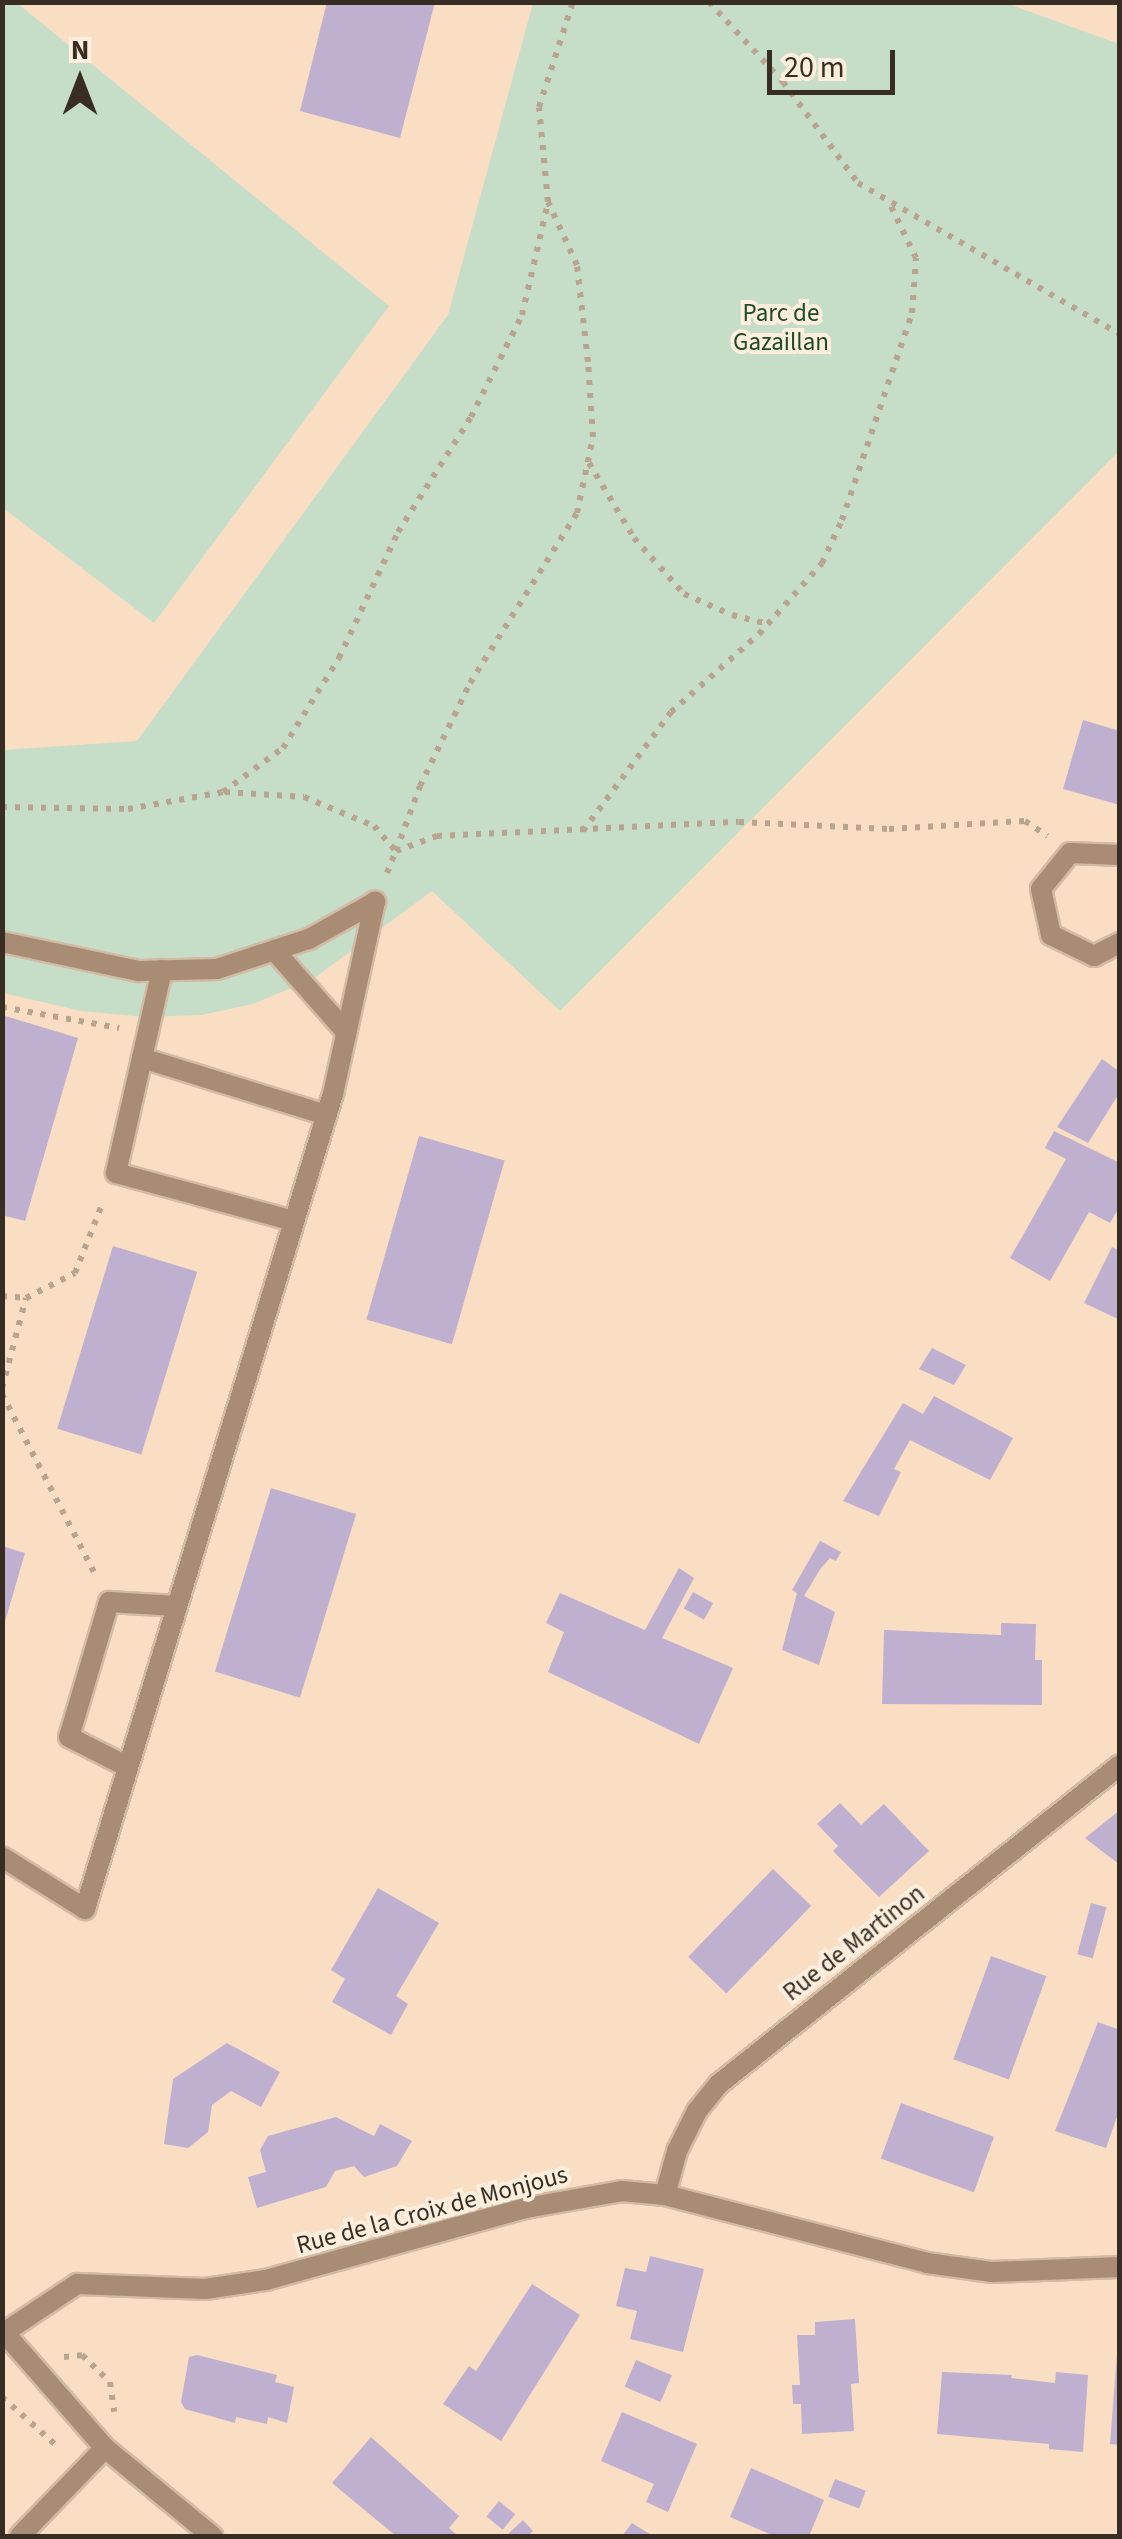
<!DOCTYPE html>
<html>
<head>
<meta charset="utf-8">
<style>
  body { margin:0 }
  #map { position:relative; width:1122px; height:2539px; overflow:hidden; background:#f9dec4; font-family:"Source Sans 3",sans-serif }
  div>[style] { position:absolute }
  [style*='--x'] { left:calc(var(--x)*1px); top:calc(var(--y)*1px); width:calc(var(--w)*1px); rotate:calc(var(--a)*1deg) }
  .green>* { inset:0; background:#c6ddc8 }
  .building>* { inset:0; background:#c0b0cf; transform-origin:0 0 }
  .path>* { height:6px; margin-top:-3px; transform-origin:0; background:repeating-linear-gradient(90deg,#b9a48f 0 5px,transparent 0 13px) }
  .roads { filter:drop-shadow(2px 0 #d2bba4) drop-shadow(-2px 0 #d2bba4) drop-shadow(0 2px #d2bba4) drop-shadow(0 -2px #d2bba4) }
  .service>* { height:20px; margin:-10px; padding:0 10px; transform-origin:10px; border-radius:10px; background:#a88c74 }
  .minor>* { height:20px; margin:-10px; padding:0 10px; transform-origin:10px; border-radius:10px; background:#a88c74 }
  .tertiary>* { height:20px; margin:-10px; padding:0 10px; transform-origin:10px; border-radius:10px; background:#a88c74 }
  span { translate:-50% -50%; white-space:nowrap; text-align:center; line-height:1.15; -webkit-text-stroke:8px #feeede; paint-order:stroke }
  .park-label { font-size:25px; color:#1f4b28 }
  .street-label { font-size:25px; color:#372d23 }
  .frame { position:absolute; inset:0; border:5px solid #372d23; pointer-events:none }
  .north { position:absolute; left:30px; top:30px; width:100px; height:100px; -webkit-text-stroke:8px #feeede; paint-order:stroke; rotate:0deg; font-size:28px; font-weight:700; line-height:40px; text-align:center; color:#372d23 }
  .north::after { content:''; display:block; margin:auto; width:35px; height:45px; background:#372d23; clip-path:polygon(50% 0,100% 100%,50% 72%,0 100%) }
  .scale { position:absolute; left:767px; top:50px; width:128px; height:45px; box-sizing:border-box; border:5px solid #372d23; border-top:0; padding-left:12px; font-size:30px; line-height:35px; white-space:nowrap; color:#372d23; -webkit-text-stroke:8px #feeede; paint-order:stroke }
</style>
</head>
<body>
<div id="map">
  <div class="green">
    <div style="clip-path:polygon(2px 3px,17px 3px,389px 306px,154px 623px,3px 508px)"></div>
    <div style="clip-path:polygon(533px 3px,1006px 3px,1119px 44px,1119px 451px,560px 1011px,432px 891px,313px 979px,253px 1004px,201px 1015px,145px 1017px,81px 1011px,3px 993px,3px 750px,137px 741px,448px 315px)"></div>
  </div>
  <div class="building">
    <div style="clip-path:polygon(327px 2px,435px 2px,400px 138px,300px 111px)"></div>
    <div style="clip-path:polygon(1083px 720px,1120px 731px,1120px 805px,1063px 789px)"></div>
    <div style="clip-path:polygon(2px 1015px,78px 1038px,25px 1221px,2px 1215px)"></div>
    <div style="clip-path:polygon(1102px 1059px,1120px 1072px,1120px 1092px,1088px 1143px,1057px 1127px)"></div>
    <div style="clip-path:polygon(1054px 1131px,1120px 1163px,1120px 1206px,1110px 1223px,1089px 1212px,1050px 1281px,1010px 1258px,1066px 1159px,1045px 1148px)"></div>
    <div style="left:419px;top:1136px;width:89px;height:191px;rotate:16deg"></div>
    <div style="left:113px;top:1246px;width:88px;height:191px;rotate:17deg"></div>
    <div style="clip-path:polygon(1112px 1247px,1120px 1251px,1120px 1320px,1084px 1303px)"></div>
    <div style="clip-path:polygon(932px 1348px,966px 1365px,954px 1385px,919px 1369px)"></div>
    <div style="clip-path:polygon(934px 1396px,1013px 1438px,990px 1480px,910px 1440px,894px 1469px,901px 1472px,879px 1516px,843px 1501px,903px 1403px,923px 1414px)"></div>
    <div style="left:271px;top:1488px;width:89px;height:192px;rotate:17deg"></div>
    <div style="clip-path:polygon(820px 1541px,841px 1552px,836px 1561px,830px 1558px,821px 1568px,804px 1596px,835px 1612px,819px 1665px,782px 1650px,797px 1593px,792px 1590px)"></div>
    <div style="clip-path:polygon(2px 1546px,25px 1553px,4px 1625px,2px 1625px)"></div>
    <div style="clip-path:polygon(679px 1568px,694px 1578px,662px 1638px,733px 1668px,699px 1744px,548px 1672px,564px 1632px,546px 1623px,560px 1593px,645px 1630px)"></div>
    <div style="left:693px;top:1592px;width:23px;height:19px;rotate:29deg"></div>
    <div style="clip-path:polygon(1001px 1623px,1036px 1624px,1035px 1660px,1042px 1660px,1042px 1705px,882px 1704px,884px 1630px,1001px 1635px)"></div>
    <div style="clip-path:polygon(840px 1803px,861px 1825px,884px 1804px,929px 1851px,879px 1897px,833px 1851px,838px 1846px,817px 1824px)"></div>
    <div style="clip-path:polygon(1120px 1810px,1120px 1865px,1085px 1838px)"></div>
    <div style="left:773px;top:1869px;width:53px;height:122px;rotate:44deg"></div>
    <div style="clip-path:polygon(378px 1888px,439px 1923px,396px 1996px,408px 2004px,391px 2035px,332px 2002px,345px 1979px,331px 1970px)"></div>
    <div style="left:1091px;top:1903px;width:16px;height:53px;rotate:15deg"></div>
    <div style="left:991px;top:1956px;width:59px;height:110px;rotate:20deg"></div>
    <div style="clip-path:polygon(1098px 2022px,1120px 2030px,1120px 2108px,1106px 2148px,1055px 2131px)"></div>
    <div style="clip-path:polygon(227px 2043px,280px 2072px,261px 2107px,231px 2091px,212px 2105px,208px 2132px,188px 2148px,164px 2144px,173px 2079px)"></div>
    <div style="left:901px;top:2103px;width:99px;height:59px;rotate:20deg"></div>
    <div style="clip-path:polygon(336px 2117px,374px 2136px,380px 2124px,412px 2141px,397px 2166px,364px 2177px,354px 2166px,335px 2171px,326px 2187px,257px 2208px,248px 2177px,266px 2172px,260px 2150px,268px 2136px)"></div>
    <div style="clip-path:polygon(650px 2256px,704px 2269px,683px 2352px,630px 2339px,637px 2311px,616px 2306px,625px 2268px,646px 2272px)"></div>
    <div style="clip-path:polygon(532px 2284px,580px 2315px,501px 2441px,443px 2404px,469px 2366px,476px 2371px)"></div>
    <div style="clip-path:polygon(855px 2319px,859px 2383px,851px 2384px,854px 2431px,802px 2434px,801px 2404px,793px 2404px,792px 2385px,800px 2385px,797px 2335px,815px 2335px,815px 2322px)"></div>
    <div style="clip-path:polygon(1117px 2354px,1120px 2354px,1120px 2445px,1110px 2444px)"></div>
    <div style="clip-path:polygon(197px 2355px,277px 2375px,275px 2382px,294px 2387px,287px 2423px,268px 2417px,267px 2424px,236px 2417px,235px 2423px,185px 2409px,181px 2402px,189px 2357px)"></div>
    <div style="left:636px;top:2360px;width:39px;height:29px;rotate:23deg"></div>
    <div style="clip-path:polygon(942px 2372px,1012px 2375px,1011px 2378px,1055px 2383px,1056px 2372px,1088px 2375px,1083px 2452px,1049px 2449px,1049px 2444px,937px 2434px)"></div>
    <div style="clip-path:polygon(622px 2412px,697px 2444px,668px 2512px,646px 2502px,654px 2484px,601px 2461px)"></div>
    <div style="clip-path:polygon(371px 2437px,459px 2516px,449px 2528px,458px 2536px,396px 2536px,332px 2483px)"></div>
    <div style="clip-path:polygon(751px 2468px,824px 2500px,809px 2536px,774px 2536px,730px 2517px)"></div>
    <div style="left:835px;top:2479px;width:33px;height:19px;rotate:21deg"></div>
    <div style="left:499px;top:2501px;width:21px;height:20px;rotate:39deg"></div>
    <div style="clip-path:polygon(523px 2520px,533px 2531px,527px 2536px,506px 2536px)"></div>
    <div style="clip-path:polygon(632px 2523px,653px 2536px,622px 2536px)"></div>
  </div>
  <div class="path">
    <div style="--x:709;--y:2;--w:109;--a:47.2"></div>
    <div style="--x:783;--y:82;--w:126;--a:53.4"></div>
    <div style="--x:858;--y:183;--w:302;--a:30"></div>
    <div style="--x:589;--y:463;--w:87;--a:59"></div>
    <div style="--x:634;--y:538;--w:75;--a:48.2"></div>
    <div style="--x:684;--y:594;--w:52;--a:23.6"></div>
    <div style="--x:732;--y:615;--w:37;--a:14"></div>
    <div style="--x:225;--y:792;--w:79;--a:3.6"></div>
    <div style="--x:304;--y:797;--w:76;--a:22.5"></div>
    <div style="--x:374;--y:826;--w:33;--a:49"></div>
    <div style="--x:396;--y:851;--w:69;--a:-69.7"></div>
    <div style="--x:420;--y:786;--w:114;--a:-64.1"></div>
    <div style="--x:470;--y:683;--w:201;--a:-57.8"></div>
    <div style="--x:577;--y:513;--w:78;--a:-78.1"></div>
    <div style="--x:593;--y:437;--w:75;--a:-93.8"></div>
    <div style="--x:588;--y:362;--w:98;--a:-96.5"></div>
    <div style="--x:577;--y:265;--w:69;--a:-114.7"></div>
    <div style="--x:2;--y:807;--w:126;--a:0.9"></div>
    <div style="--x:128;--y:809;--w:97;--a:-10.1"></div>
    <div style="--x:223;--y:792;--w:74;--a:-36.3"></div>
    <div style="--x:283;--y:748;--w:106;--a:-58.1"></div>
    <div style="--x:339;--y:658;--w:139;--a:-64.9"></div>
    <div style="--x:398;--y:532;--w:136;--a:-57.6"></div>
    <div style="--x:471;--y:417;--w:114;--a:-63.4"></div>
    <div style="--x:522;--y:315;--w:116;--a:-77"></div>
    <div style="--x:548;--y:202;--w:95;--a:-95.4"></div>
    <div style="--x:539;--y:107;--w:110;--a:-72.1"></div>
    <div style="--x:583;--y:831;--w:148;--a:-53.5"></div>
    <div style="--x:671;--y:712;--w:118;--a:-41.6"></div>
    <div style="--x:759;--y:634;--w:95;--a:-48.4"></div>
    <div style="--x:822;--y:563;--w:47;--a:-65.1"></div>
    <div style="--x:842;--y:520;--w:219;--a:-71.3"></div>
    <div style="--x:912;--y:313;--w:55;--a:-85.8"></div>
    <div style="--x:916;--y:258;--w:64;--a:-115.8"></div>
    <div style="--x:387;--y:873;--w:24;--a:-68"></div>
    <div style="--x:396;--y:851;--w:44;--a:-20.1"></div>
    <div style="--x:437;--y:836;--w:302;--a:-2.7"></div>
    <div style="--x:739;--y:822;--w:150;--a:2.7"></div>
    <div style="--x:889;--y:829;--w:136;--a:-3.4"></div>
    <div style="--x:1025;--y:821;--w:27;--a:34"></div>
    <div style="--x:2;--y:1007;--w:119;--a:10.2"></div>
    <div style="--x:2;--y:1296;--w:24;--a:5"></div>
    <div style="--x:2;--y:1388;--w:93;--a:-75.1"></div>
    <div style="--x:26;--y:1298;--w:55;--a:-27"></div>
    <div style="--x:75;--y:1273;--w:76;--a:-68.5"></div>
    <div style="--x:2;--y:1394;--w:207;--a:62.7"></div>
    <div style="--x:64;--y:2357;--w:18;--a:-6"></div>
    <div style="--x:82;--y:2355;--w:39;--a:44"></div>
    <div style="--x:110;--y:2382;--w:30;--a:82"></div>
    <div style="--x:2;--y:2397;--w:74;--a:41.7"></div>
  </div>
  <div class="roads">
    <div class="service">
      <div style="--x:274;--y:950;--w:109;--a:48.7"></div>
      <div style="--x:162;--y:970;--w:208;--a:102.8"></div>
      <div style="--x:116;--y:1173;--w:184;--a:15.1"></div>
      <div style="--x:142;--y:1058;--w:193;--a:17.2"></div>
      <div style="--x:128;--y:1767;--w:66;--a:-153"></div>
      <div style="--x:69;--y:1737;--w:141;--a:-73.5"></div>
      <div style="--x:109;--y:1602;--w:68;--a:3.4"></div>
      <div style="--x:2;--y:1857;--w:98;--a:32.1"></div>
      <div style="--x:85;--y:1909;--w:852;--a:-73.08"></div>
      <div style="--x:333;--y:1094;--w:197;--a:-77.7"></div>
    </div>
    <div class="minor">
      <div style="--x:1120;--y:855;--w:50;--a:-177.7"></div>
      <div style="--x:1070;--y:853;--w:46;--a:128.9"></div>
      <div style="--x:1041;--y:889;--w:47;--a:77.7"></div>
      <div style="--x:1051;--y:935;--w:48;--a:26"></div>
      <div style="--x:1094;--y:956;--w:29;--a:-27"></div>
      <div style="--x:2;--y:942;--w:140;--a:12"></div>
      <div style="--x:139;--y:971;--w:78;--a:-1.5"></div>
      <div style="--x:217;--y:969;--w:97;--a:-18.1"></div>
      <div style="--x:309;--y:939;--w:76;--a:-29.3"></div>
      <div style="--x:665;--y:2195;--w:46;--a:-74.7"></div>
      <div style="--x:677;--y:2151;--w:45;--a:-63.4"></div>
      <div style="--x:697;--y:2111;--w:35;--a:-51"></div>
      <div style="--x:719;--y:2084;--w:512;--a:-38.5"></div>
      <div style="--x:5;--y:2332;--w:87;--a:-33.7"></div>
      <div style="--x:77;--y:2284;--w:128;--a:2.2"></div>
      <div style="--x:205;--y:2289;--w:62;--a:-8.4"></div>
      <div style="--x:266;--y:2280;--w:270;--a:-15.5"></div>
      <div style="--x:526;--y:2208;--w:97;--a:-10"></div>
      <div style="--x:622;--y:2191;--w:43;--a:5.3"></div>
      <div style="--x:665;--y:2195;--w:271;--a:14.5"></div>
      <div style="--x:927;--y:2263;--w:66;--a:7.9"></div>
      <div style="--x:992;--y:2272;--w:128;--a:-2.2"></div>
      <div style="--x:20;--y:2536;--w:122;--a:-46"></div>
    </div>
    <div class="tertiary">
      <div style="--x:2;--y:2330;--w:157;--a:48.9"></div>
      <div style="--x:105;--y:2448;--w:139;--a:39.4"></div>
    </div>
  </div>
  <div class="park-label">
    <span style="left:781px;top:328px">Parc de<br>Gazaillan</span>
  </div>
  <div class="street-label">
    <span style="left:854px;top:1943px;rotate:-38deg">Rue de Martinon</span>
    <span style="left:432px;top:2210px;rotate:-15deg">Rue de la Croix de Monjous</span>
  </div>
  <div class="frame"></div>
  <div class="north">N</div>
  <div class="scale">20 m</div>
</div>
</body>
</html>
